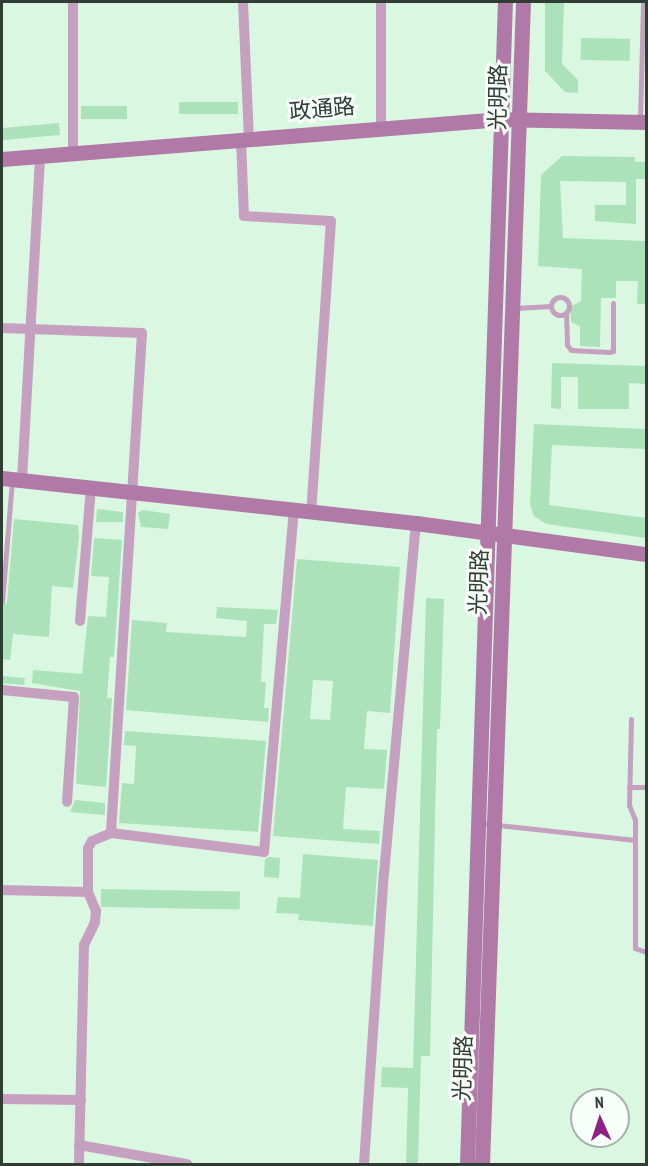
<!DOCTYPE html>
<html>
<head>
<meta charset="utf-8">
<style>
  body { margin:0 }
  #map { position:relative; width:648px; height:1166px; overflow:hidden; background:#daf8e1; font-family:"PT Sans Narrow","Noto Sans SC",sans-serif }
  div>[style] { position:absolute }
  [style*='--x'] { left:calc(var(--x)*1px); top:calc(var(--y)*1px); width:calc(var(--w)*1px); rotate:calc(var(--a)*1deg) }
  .building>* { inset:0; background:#ace2ba; transform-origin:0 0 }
  .lane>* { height:5px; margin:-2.5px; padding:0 2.5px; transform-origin:2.5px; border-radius:2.5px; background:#c6a0c0 }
  .lane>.ring { margin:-2.5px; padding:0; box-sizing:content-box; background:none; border:5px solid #c6a0c0; border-radius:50% }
  .street>* { height:10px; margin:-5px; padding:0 5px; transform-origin:5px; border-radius:5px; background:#c6a0c0 }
  .secondary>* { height:15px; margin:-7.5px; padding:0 7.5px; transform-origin:7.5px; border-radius:7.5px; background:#b179a8 }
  span { translate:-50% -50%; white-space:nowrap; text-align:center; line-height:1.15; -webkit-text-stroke:6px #f8fef9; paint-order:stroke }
  .street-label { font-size:22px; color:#313d34 }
  .frame { position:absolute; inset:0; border:3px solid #313d34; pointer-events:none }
  .north { position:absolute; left:570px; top:1088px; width:60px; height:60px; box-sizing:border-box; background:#f8fef9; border:2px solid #a8b1aa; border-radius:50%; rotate:357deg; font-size:16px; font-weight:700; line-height:24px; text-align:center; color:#313d34 }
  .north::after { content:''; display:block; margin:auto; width:21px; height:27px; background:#8e2185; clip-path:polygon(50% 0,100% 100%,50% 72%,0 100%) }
</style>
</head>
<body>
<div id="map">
  <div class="building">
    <div style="clip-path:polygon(545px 2px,564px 2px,562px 64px,578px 80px,578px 93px,565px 92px,545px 71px)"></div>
    <div style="left:581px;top:38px;width:49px;height:22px;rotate:1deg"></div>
    <div style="left:238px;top:102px;width:12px;height:59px;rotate:90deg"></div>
    <div style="left:127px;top:106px;width:13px;height:46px;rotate:90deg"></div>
    <div style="left:59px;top:123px;width:12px;height:57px;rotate:85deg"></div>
    <div style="clip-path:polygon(562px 156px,635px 157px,635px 162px,646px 162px,646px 179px,636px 179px,636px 224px,595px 221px,595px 205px,626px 205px,626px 182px,560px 181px,563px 238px,646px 241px,646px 304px,637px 304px,638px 281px,616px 281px,616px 298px,601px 298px,600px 347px,580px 346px,580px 326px,571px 322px,570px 307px,581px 301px,582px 269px,538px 266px,541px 175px)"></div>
    <div style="clip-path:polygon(552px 363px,646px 366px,646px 384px,629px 383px,629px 409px,578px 409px,578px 377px,561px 377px,561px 409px,551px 408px)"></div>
    <div style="clip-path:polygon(534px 424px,646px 429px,646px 449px,552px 445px,549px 505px,646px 518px,646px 538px,546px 524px,534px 516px,530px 504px)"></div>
    <div style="clip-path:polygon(97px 509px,123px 512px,123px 522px,96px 522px)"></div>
    <div style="clip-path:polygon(143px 510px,170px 514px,168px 529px,141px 527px,138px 513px)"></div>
    <div style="clip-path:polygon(14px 519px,78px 525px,79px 537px,73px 588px,52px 586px,49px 637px,13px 634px,10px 660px,2px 659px,2px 607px,7px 602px)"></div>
    <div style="clip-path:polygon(94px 538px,122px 540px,114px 657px,110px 657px,107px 698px,112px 698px,106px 787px,76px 784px,80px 691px,32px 683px,33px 670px,82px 674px,88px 616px,106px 617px,109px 577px,91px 576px)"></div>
    <div style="clip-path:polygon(evenodd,297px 559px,400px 567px,390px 713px,367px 711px,364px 749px,387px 750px,384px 789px,346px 787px,343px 829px,380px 831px,379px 844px,273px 836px,297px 559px,313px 680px,333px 681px,330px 720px,310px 719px,313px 680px)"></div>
    <div style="clip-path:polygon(426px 598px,444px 599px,440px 729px,437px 729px,430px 1056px,421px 1056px,418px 1164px,406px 1164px,408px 1088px,381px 1087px,382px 1067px,413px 1068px)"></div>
    <div style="clip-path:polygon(217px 607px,278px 610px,276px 624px,264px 624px,261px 682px,266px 682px,264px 708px,269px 708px,268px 722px,126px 710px,132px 620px,167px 623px,166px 632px,246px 637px,247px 621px,216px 618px)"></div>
    <div style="left:2px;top:676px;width:23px;height:7px;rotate:5deg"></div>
    <div style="clip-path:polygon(125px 731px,266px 741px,258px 832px,119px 823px,122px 783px,134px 784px,136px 746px,124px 745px)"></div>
    <div style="clip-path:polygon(75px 800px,105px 803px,105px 815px,70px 812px)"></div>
    <div style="clip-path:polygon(303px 854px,378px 860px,373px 926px,298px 920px,299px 914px,276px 913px,278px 897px,300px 898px)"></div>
    <div style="clip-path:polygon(269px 857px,280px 858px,279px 878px,264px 877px,265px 859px)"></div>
    <div style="left:101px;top:889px;width:139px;height:18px;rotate:1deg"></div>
  </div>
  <div class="lane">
    <div style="--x:640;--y:120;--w:118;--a:-88.5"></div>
    <div class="ring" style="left:551px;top:297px;width:13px;height:13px"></div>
    <div style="--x:515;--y:308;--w:36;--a:-3"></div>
    <div style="--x:566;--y:313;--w:32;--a:88"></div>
    <div style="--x:567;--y:345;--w:6;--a:51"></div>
    <div style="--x:571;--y:350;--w:38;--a:3"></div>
    <div style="--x:609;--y:352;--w:4;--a:-14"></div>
    <div style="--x:613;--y:351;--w:48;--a:-90"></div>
    <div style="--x:2;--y:602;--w:121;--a:-85.3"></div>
    <div style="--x:631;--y:719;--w:86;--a:91.3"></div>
    <div style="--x:629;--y:805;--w:16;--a:68"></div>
    <div style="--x:635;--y:820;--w:128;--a:90"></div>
    <div style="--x:635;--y:948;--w:12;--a:20"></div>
    <div style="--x:629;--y:787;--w:17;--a:0"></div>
    <div style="--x:479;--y:823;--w:157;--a:6.2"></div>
  </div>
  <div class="street">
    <div style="--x:73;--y:2;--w:151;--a:90"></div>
    <div style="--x:243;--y:2;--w:136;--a:87.5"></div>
    <div style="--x:381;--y:127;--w:125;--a:-90"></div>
    <div style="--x:241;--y:139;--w:77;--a:87.8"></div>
    <div style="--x:244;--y:216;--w:87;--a:3.3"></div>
    <div style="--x:331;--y:221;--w:293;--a:93.9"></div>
    <div style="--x:2;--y:328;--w:140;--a:2"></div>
    <div style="--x:142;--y:333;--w:501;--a:93.55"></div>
    <div style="--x:111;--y:833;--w:154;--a:7.1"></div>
    <div style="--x:264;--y:852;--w:343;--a:-85"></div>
    <div style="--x:22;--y:480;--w:324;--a:-86.8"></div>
    <div style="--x:80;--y:621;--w:134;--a:-85.3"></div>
    <div style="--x:2;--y:690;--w:72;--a:5.6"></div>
    <div style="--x:74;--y:697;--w:105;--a:93.8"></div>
    <div style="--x:2;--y:890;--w:86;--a:1.3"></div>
    <div style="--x:2;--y:1099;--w:79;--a:0.7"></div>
    <div style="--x:79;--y:1145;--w:110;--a:10"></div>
    <div style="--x:79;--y:1164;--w:219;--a:-88.7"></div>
    <div style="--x:84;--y:945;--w:25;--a:-64"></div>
    <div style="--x:95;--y:922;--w:11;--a:-85"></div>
    <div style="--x:96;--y:911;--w:21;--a:-113"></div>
    <div style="--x:88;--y:892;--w:44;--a:-90"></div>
    <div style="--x:88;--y:848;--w:8;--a:-60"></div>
    <div style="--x:92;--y:841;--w:21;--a:-23"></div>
    <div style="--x:364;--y:1164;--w:291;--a:-86.1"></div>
    <div style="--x:384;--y:874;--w:352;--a:-84.8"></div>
  </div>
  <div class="secondary">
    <div style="--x:2;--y:159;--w:501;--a:-4.58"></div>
    <div style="--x:501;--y:119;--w:145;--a:1.2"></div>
    <div style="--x:2;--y:478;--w:416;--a:6.2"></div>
    <div style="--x:416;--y:523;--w:232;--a:7.7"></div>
    <div style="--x:467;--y:1164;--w:1163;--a:-88.13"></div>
    <div style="--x:482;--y:1164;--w:1163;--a:-87.98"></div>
  </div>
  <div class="street-label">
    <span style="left:498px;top:97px;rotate:-89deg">光明路</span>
    <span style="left:322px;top:109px;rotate:-5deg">政通路</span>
    <span style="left:479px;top:582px;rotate:-88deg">光明路</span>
    <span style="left:463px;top:1068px;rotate:-88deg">光明路</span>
  </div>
  <div class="frame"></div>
  <div class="north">N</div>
</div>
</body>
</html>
